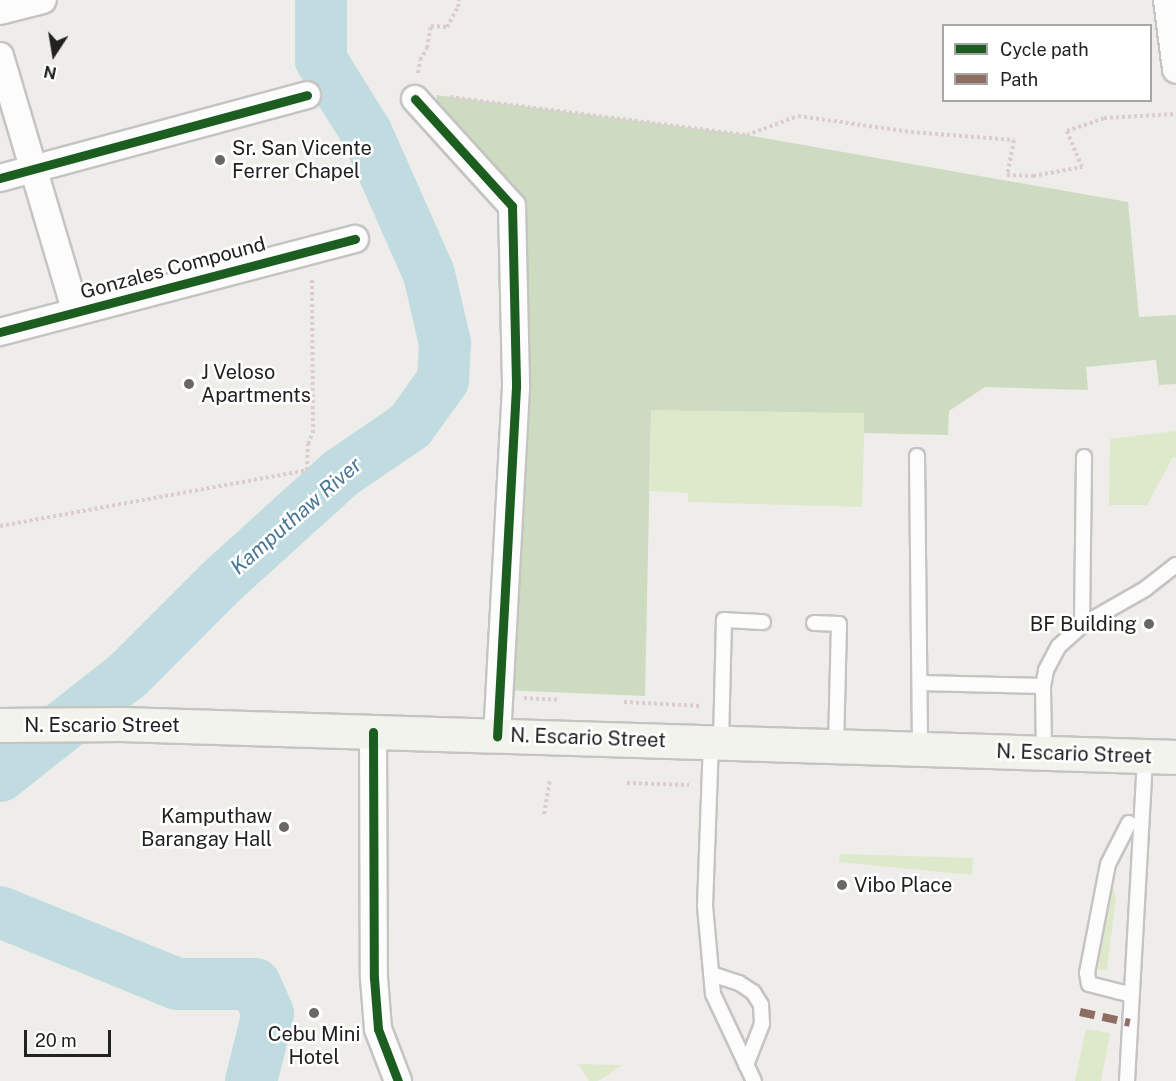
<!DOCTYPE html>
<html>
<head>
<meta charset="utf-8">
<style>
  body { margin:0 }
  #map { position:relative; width:1176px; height:1081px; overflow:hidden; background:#efedea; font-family:"Public Sans",sans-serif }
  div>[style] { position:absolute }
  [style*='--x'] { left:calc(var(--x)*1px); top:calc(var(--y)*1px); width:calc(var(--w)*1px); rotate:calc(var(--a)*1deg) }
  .grass>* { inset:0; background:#dee9cc }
  .forest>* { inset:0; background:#cddbc1 }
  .river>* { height:52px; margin:-26px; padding:0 26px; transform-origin:26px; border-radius:26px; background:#c0dce0 }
  .path>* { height:4px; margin-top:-2px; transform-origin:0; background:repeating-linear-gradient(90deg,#dbcdcd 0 3px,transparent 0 6px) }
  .roads { filter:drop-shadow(2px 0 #c5c4c2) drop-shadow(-2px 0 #c5c4c2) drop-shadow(0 2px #c5c4c2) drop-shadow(0 -2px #c5c4c2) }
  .lane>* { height:14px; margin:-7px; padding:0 7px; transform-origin:7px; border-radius:7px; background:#fdfcfc }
  .street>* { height:26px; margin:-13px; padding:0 13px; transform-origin:13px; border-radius:13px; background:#fdfcfc }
  .secondary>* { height:33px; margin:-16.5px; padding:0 16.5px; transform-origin:16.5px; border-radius:16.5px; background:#f3f3ed }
  .quiet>* { height:8px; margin-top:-4px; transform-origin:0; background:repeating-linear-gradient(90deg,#8d6e63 0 15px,transparent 0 23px) }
  .cycleway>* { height:9px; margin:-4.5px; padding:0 4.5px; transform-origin:4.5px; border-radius:4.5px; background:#1b5e20 }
  .dots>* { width:16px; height:16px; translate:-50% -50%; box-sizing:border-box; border:3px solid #fff; border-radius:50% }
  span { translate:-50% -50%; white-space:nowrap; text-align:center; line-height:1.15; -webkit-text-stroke:5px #fff; paint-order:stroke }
  .poi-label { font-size:20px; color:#212121 }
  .left { translate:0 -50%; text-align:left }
  .right { translate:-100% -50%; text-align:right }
  .street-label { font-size:20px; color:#212121 }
  .water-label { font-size:21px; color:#497694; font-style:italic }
  .legend { position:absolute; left:942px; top:24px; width:210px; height:78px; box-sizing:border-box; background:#fff; border:2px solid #a6a6a6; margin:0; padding:8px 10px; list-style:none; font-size:18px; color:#212121 }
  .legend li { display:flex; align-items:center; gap:12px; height:30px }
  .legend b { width:30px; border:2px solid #a6a6a6 }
  .north { position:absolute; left:24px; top:24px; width:60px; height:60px; -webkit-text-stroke:4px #fff; paint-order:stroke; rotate:192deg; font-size:16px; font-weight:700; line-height:24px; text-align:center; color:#212121 }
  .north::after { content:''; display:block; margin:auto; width:21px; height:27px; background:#212121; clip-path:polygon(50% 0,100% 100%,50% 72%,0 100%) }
  .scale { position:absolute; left:24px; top:1030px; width:87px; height:27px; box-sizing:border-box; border:3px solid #212121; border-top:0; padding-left:8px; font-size:18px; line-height:21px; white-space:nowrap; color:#212121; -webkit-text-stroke:4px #fff; paint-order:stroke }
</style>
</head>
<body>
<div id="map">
  <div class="grass">
    <div style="clip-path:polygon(651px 408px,865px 413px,862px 507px,688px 502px,688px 493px,650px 491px)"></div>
    <div style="clip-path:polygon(1176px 431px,1176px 458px,1173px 457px,1147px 505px,1109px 505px,1110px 439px)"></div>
    <div style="clip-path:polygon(840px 854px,973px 858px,972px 875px,839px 862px)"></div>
    <div style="clip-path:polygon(1109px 878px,1116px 896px,1107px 970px,1098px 970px)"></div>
    <div style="clip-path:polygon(1086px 1029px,1110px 1033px,1101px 1081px,1075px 1081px)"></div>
    <div style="clip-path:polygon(578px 1064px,622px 1065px,598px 1081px,589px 1081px)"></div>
  </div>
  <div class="forest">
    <div style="clip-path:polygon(436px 95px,747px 135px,1128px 202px,1139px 317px,1176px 315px,1176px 384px,1159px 385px,1156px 360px,1086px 367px,1088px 390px,985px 387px,949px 411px,948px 435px,864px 433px,864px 413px,651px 410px,645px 696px,500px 690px,512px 194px,442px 124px)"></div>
  </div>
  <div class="river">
    <div style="--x:0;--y:776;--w:164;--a:-38.3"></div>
    <div style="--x:129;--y:674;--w:132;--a:-45"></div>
    <div style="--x:222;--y:581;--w:161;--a:-42.2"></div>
    <div style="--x:341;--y:473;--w:83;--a:-34.3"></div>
    <div style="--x:410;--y:426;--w:57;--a:-54.3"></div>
    <div style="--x:443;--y:380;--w:37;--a:-87"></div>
    <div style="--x:445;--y:343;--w:71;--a:-103.1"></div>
    <div style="--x:429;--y:274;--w:155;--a:-113.9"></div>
    <div style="--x:366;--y:132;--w:85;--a:-122"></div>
    <div style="--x:321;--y:60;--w:60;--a:-90"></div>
    <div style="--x:0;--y:912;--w:191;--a:22.1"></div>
    <div style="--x:177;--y:984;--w:78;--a:0"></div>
    <div style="--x:255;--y:984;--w:32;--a:66"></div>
    <div style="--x:268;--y:1013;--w:70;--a:104"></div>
  </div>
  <div class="path">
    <div style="--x:418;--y:73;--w:13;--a:-81"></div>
    <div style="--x:420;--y:60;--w:14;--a:-60"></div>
    <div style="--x:427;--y:48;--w:22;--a:-80"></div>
    <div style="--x:431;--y:26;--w:16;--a:4"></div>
    <div style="--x:447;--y:27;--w:23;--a:-61"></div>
    <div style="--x:458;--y:7;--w:7;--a:-82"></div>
    <div style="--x:450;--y:97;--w:299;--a:7.3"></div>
    <div style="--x:747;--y:135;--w:54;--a:-20.4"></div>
    <div style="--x:798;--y:116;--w:114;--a:8.1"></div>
    <div style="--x:911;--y:132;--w:103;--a:4.4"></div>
    <div style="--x:1014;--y:140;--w:36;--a:101"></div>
    <div style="--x:1007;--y:175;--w:26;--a:2"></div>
    <div style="--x:1033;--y:176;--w:50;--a:-10.4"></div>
    <div style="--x:1082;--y:167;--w:39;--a:-113"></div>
    <div style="--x:1067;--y:131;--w:39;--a:-19"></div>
    <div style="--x:1104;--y:118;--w:72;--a:-3.2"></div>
    <div style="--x:0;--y:526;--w:312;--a:-10.3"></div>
    <div style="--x:307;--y:470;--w:26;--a:-88"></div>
    <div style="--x:308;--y:444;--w:12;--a:-66"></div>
    <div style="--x:313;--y:433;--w:156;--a:-90.4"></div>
    <div style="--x:524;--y:698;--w:33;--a:3"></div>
    <div style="--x:624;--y:702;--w:77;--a:3"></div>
    <div style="--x:627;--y:783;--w:62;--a:1.8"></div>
    <div style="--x:544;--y:814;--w:35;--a:-80"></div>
  </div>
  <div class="roads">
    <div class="lane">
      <div style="--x:917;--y:456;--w:293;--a:89.4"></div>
      <div style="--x:814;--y:623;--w:25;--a:2"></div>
      <div style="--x:839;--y:624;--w:122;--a:91.4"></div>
      <div style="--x:1082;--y:625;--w:168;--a:-89.3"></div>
      <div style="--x:920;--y:683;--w:123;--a:1.4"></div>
      <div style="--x:711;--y:742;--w:164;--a:92.1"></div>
      <div style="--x:705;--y:906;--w:88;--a:84.8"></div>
      <div style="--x:713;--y:994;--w:96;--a:64.8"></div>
      <div style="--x:721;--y:742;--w:122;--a:-88.6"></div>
      <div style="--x:724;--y:620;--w:39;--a:3"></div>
      <div style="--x:1044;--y:752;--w:66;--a:-90.9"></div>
      <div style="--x:1043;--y:686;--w:16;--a:-79"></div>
      <div style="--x:1046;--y:670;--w:27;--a:-62"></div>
      <div style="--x:1059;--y:646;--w:31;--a:-42"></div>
      <div style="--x:1082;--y:625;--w:73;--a:-29.7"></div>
      <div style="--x:1145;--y:589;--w:39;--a:-38"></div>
      <div style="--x:1129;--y:823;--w:46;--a:117.1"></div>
      <div style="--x:1108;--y:864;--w:111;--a:100.9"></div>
      <div style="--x:1087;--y:973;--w:11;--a:80"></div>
      <div style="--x:1089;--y:984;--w:44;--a:14.3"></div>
      <div style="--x:711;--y:974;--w:29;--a:18"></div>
      <div style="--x:739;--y:983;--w:17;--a:33"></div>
      <div style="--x:753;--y:992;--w:15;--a:58"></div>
      <div style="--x:761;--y:1005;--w:19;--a:87"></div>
      <div style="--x:762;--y:1024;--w:44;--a:111.3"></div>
      <div style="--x:1127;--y:1081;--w:324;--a:-86.8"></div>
    </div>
    <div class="street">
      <div style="--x:1167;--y:0;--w:70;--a:82.6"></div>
      <div style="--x:0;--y:11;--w:44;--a:-14.3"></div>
      <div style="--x:0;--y:56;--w:267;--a:73.5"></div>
      <div style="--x:415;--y:99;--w:144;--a:47.8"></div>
      <div style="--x:512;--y:206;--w:181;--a:88.7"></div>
      <div style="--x:516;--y:387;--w:350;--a:93.1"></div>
      <div style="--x:0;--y:178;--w:318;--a:-15.1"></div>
      <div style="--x:0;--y:332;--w:367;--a:-14.7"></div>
      <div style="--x:373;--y:732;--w:246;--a:89.8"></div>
      <div style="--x:374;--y:978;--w:51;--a:85.5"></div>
      <div style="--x:378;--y:1029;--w:56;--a:69"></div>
    </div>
    <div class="secondary">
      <div style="--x:0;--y:725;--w:121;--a:-0.5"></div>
      <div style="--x:121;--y:724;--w:1056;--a:1.79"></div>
    </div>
  </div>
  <div class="quiet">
    <div style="--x:1080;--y:1012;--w:51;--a:12.4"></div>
  </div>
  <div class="cycleway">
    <div style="--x:415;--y:99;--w:144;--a:47.8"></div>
    <div style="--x:512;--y:206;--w:181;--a:88.7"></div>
    <div style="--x:516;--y:387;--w:350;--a:93.1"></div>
    <div style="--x:0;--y:178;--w:318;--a:-15.1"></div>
    <div style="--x:0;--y:332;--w:367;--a:-14.7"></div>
    <div style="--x:373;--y:732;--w:246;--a:89.8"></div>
    <div style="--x:374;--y:978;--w:51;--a:85.5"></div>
    <div style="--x:378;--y:1029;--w:56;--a:69"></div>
  </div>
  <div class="dots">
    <div style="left:220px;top:160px;background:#696867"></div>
    <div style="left:189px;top:384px;background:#696867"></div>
    <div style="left:1149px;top:624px;background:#696867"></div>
    <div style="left:284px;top:827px;background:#696867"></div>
    <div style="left:842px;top:885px;background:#696867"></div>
    <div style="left:314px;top:1013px;background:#696867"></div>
  </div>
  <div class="poi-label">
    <span class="left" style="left:232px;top:160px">Sr. San Vicente<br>Ferrer Chapel</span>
    <span class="left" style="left:201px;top:384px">J Veloso<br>Apartments</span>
    <span class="right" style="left:1137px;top:624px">BF Building</span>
    <span class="right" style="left:272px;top:828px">Kamputhaw<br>Barangay Hall</span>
    <span class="left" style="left:854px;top:885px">Vibo Place</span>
    <span style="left:314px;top:1046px">Cebu Mini<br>Hotel</span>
  </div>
  <div class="street-label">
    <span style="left:173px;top:268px;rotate:-15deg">Gonzales Compound</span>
    <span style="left:102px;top:725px">N. Escario Street</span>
    <span style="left:588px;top:738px;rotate:2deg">N. Escario Street</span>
    <span style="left:1074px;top:754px;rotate:2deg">N. Escario Street</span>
  </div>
  <div class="water-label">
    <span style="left:296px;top:516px;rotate:-41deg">Kamputhaw River</span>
  </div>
  <ul class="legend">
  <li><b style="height:8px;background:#1b5e20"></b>Cycle path</li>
  <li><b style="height:8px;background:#8d6e63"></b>Path</li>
  </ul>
  <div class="north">N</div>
  <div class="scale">20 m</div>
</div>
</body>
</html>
